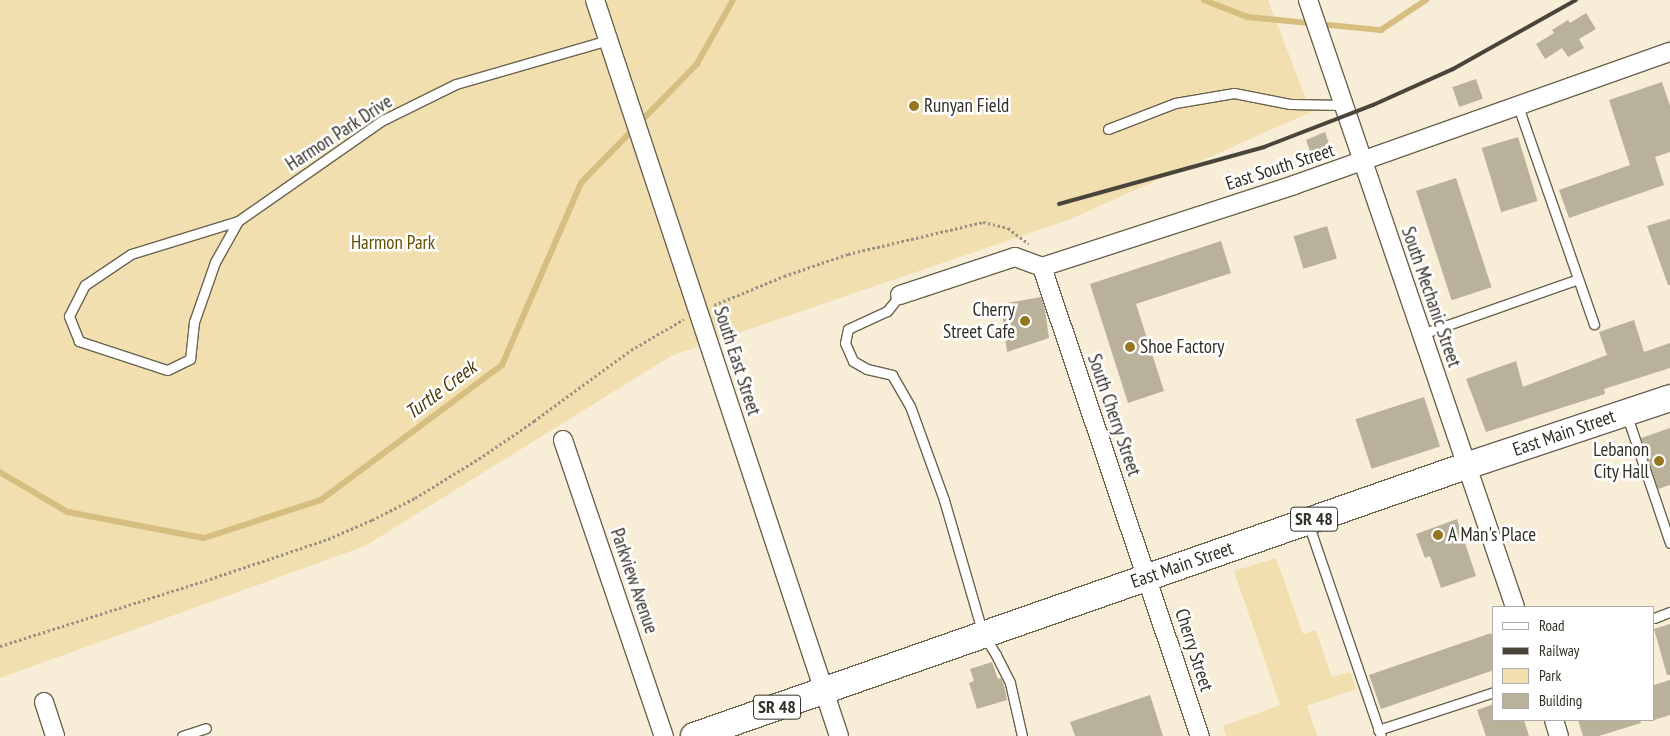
<!DOCTYPE html>
<html>
<head>
<meta charset="utf-8">
<style>
  body { margin:0 }
  #map { position:relative; width:1670px; height:736px; overflow:hidden; background:#f8eed7; font-family:"PT Sans Narrow",sans-serif }
  div>[style] { position:absolute }
  [style*='--x'] { left:calc(var(--x)*1px); top:calc(var(--y)*1px); width:calc(var(--w)*1px); rotate:calc(var(--a)*1deg) }
  .green>* { inset:0; background:#f1dfb0 }
  .stream>* { height:5.5px; margin:-2.75px; padding:0 2.75px; transform-origin:2.75px; border-radius:2.75px; background:#d6bd80 }
  .building>* { inset:0; background:#bab19b; transform-origin:0 0 }
  .path>* { height:3px; margin-top:-1.5px; transform-origin:0; background:repeating-linear-gradient(90deg,#999282 0 2.5px,transparent 0 5px) }
  .roads { filter:drop-shadow(1px 0 #6b634f) drop-shadow(-1px 0 #6b634f) drop-shadow(0 1px #6b634f) drop-shadow(0 -1px #6b634f) }
  .lane>* { height:9px; margin:-4.5px; padding:0 4.5px; transform-origin:4.5px; border-radius:4.5px; background:#fff }
  .street>* { height:18px; margin:-9px; padding:0 9px; transform-origin:9px; border-radius:9px; background:#fff }
  .primary>* { height:26px; margin:-13px; padding:0 13px; transform-origin:13px; border-radius:13px; background:#fff }
  .rail>* { height:4px; margin:-2px; padding:0 2px; transform-origin:2px; border-radius:2px; background:#49453b }
  .dots>* { width:14px; height:14px; translate:-50% -50%; box-sizing:border-box; border:2px solid #fff; border-radius:50% }
  span { translate:-50% -50%; white-space:nowrap; text-align:center; line-height:1.15; -webkit-text-stroke:5px #fff; paint-order:stroke }
  .shield-label span { padding:1px 4px; background:#fff; border:1px solid; border-radius:4px; -webkit-text-stroke-width:0 }
  .shield-label { font-size:18px; color:#322f26; font-weight:700 }
  .poi-label { font-size:19px; color:#322f26 }
  .left { translate:0 -50%; text-align:left }
  .right { translate:-100% -50%; text-align:right }
  .street-label { font-size:19px; color:#322f26 }
  .park-label { font-size:19px; color:#674f00 }
  .water-label { font-size:20px; color:#4d3d0a; font-style:italic }
  .legend { position:absolute; left:1492px; top:606px; width:162px; height:115px; box-sizing:border-box; background:#fff; border:1px solid #adaca8; margin:0; padding:6px 9px; list-style:none; font-size:15px; color:#322f26 }
  .legend li { display:flex; align-items:center; gap:10px; height:25px }
  .legend b { width:25px; border:1px solid #adaca8 }
</style>
</head>
<body>
<div id="map">
  <div class="green">
    <div style="clip-path:polygon(0 0,1268px 0,1311px 112px,1068px 220px,671px 356px,365px 546px,0 678px)"></div>
    <div style="clip-path:polygon(1276px 558px,1303px 634px,1316px 630px,1332px 677px,1350px 672px,1356px 689px,1307px 706px,1317px 736px,1226px 736px,1223px 726px,1280px 705px,1234px 571px)"></div>
  </div>
  <div class="stream">
    <div style="--x:1204;--y:0;--w:47;--a:21.1"></div>
    <div style="--x:1248;--y:17;--w:134;--a:5.6"></div>
    <div style="--x:1381;--y:30;--w:54;--a:-33.7"></div>
    <div style="--x:0;--y:472;--w:79;--a:30.5"></div>
    <div style="--x:68;--y:512;--w:138;--a:10.8"></div>
    <div style="--x:204;--y:538;--w:123;--a:-18"></div>
    <div style="--x:321;--y:500;--w:226;--a:-36.7"></div>
    <div style="--x:502;--y:365;--w:198;--a:-66.5"></div>
    <div style="--x:581;--y:183;--w:166;--a:-45.7"></div>
    <div style="--x:697;--y:64;--w:73;--a:-60.6"></div>
  </div>
  <div class="building">
    <div style="clip-path:polygon(1586px 13px,1596px 29px,1579px 39px,1584px 48px,1568px 57px,1562px 48px,1545px 59px,1536px 44px,1554px 33px,1552px 30px,1568px 20px,1570px 23px)"></div>
    <div style="left:1476px;top:79px;width:21px;height:25px;rotate:71deg"></div>
    <div style="clip-path:polygon(1662px 82px,1670px 106px,1670px 152px,1655px 157px,1664px 185px,1569px 218px,1559px 190px,1630px 165px,1609px 100px)"></div>
    <div style="clip-path:polygon(1325px 132px,1331px 149px,1320px 153px,1310px 151px,1306px 140px)"></div>
    <div style="left:1518px;top:137px;width:67px;height:38px;rotate:73deg"></div>
    <div style="left:1456px;top:178px;width:115px;height:42px;rotate:72deg"></div>
    <div style="clip-path:polygon(1670px 219px,1670px 285px,1668px 285px,1647px 226px)"></div>
    <div style="left:1327px;top:226px;width:34px;height:35px;rotate:73deg"></div>
    <div style="clip-path:polygon(1221px 241px,1231px 273px,1136px 304px,1164px 391px,1128px 403px,1090px 284px)"></div>
    <div style="clip-path:polygon(1041px 297px,1045px 310px,1049px 338px,1007px 352px,1001px 304px)"></div>
    <div style="clip-path:polygon(1634px 320px,1644px 352px,1670px 343px,1670px 368px,1604px 389px,1605px 394px,1486px 432px,1466px 379px,1516px 361px,1523px 387px,1607px 355px,1599px 332px)"></div>
    <div style="left:1424px;top:397px;width:52px;height:72px;rotate:72deg"></div>
    <div style="clip-path:polygon(1670px 428px,1670px 485px,1658px 489px,1641px 438px)"></div>
    <div style="clip-path:polygon(1457px 519px,1476px 576px,1441px 588px,1430px 556px,1425px 558px,1416px 534px)"></div>
    <div style="clip-path:polygon(1670px 624px,1670px 675px,1667px 675px,1654px 629px)"></div>
    <div style="clip-path:polygon(1491px 633px,1494px 642px,1494px 670px,1381px 709px,1369px 675px)"></div>
    <div style="clip-path:polygon(992px 662px,998px 679px,1001px 678px,1004px 685px,1007px 700px,977px 709px,969px 683px,974px 681px,970px 669px)"></div>
    <div style="clip-path:polygon(1670px 680px,1670px 715px,1654px 720px,1654px 685px)"></div>
    <div style="clip-path:polygon(1150px 695px,1163px 736px,1075px 736px,1070px 722px)"></div>
    <div style="clip-path:polygon(1494px 704px,1494px 720px,1524px 720px,1529px 736px,1486px 736px,1477px 710px)"></div>
    <div style="clip-path:polygon(1578px 720px,1640px 720px,1641px 723px,1599px 736px,1583px 736px)"></div>
  </div>
  <div class="path">
    <div style="--x:714;--y:305;--w:76;--a:-22.5"></div>
    <div style="--x:784;--y:276;--w:68;--a:-19"></div>
    <div style="--x:848;--y:254;--w:139;--a:-13.3"></div>
    <div style="--x:983;--y:222;--w:26;--a:13"></div>
    <div style="--x:1008;--y:228;--w:26;--a:37"></div>
    <div style="--x:0;--y:646;--w:220;--a:-17.7"></div>
    <div style="--x:210;--y:579;--w:125;--a:-18.7"></div>
    <div style="--x:328;--y:539;--w:48;--a:-23.4"></div>
    <div style="--x:372;--y:520;--w:48;--a:-27.1"></div>
    <div style="--x:415;--y:498;--w:80;--a:-31.7"></div>
    <div style="--x:483;--y:456;--w:62;--a:-34.5"></div>
    <div style="--x:534;--y:421;--w:120;--a:-36.2"></div>
    <div style="--x:631;--y:350;--w:61;--a:-30.3"></div>
  </div>
  <div class="roads">
    <div class="lane">
      <div style="--x:1518;--y:106;--w:231;--a:70.8"></div>
      <div style="--x:1108;--y:129;--w:72;--a:-21.2"></div>
      <div style="--x:1175;--y:103;--w:60;--a:-9.6"></div>
      <div style="--x:1234;--y:93;--w:57;--a:11.1"></div>
      <div style="--x:1290;--y:104;--w:54;--a:1.1"></div>
      <div style="--x:238;--y:221;--w:47;--a:119.3"></div>
      <div style="--x:215;--y:262;--w:64;--a:109.3"></div>
      <div style="--x:194;--y:322;--w:37;--a:96"></div>
      <div style="--x:190;--y:359;--w:25;--a:154"></div>
      <div style="--x:167;--y:370;--w:93;--a:-161.8"></div>
      <div style="--x:79;--y:341;--w:27;--a:-112"></div>
      <div style="--x:69;--y:316;--w:35;--a:-63"></div>
      <div style="--x:85;--y:285;--w:55;--a:-34"></div>
      <div style="--x:131;--y:254;--w:112;--a:-17.1"></div>
      <div style="--x:238;--y:221;--w:177;--a:-34.9"></div>
      <div style="--x:383;--y:120;--w:81;--a:-26.3"></div>
      <div style="--x:456;--y:84;--w:158;--a:-16.1"></div>
      <div style="--x:900;--y:295;--w:21;--a:129"></div>
      <div style="--x:887;--y:311;--w:43;--a:155.2"></div>
      <div style="--x:848;--y:329;--w:14;--a:102"></div>
      <div style="--x:845;--y:343;--w:20;--a:66"></div>
      <div style="--x:853;--y:361;--w:16;--a:30"></div>
      <div style="--x:867;--y:369;--w:26;--a:13"></div>
      <div style="--x:892;--y:375;--w:36;--a:60"></div>
      <div style="--x:910;--y:406;--w:100;--a:70.1"></div>
      <div style="--x:944;--y:500;--w:140;--a:73.8"></div>
      <div style="--x:983;--y:634;--w:25;--a:58"></div>
      <div style="--x:996;--y:655;--w:31;--a:63"></div>
      <div style="--x:1010;--y:683;--w:54;--a:77.2"></div>
      <div style="--x:1422;--y:334;--w:165;--a:-19.4"></div>
      <div style="--x:1627;--y:416;--w:134;--a:71.3"></div>
      <div style="--x:1308;--y:523;--w:225;--a:71.1"></div>
      <div style="--x:1654;--y:618;--w:17;--a:-21"></div>
      <div style="--x:1378;--y:730;--w:122;--a:-18.1"></div>
      <div style="--x:182;--y:736;--w:25;--a:-18"></div>
    </div>
    <div class="street">
      <div style="--x:595;--y:0;--w:775;--a:71.66"></div>
      <div style="--x:1308;--y:0;--w:641;--a:71.17"></div>
      <div style="--x:1042;--y:267;--w:495;--a:71.4"></div>
      <div style="--x:900;--y:295;--w:121;--a:-18.3"></div>
      <div style="--x:1015;--y:257;--w:29;--a:20"></div>
      <div style="--x:1042;--y:267;--w:265;--a:-18"></div>
      <div style="--x:1294;--y:185;--w:399;--a:-19.5"></div>
      <div style="--x:563;--y:440;--w:313;--a:71.2"></div>
      <div style="--x:44;--y:702;--w:36;--a:72"></div>
      <div style="--x:1554;--y:720;--w:17;--a:73"></div>
    </div>
    <div class="primary">
      <div style="--x:694;--y:736;--w:818;--a:-19.28"></div>
      <div style="--x:1466;--y:466;--w:215;--a:-18.4"></div>
    </div>
  </div>
  <div class="rail">
    <div style="--x:1059;--y:204;--w:213;--a:-15.5"></div>
    <div style="--x:1264;--y:147;--w:117;--a:-21.1"></div>
    <div style="--x:1373;--y:105;--w:88;--a:-24.2"></div>
    <div style="--x:1453;--y:69;--w:141;--a:-29.3"></div>
  </div>
  <div class="dots">
    <div style="left:914px;top:106px;background:#95771f"></div>
    <div style="left:1025px;top:321px;background:#95771f"></div>
    <div style="left:1130px;top:347px;background:#95771f"></div>
    <div style="left:1659px;top:461px;background:#95771f"></div>
    <div style="left:1438px;top:535px;background:#95771f"></div>
  </div>
  <div class="shield-label">
    <span style="left:1314px;top:519px">SR 48</span>
    <span style="left:777px;top:707px">SR 48</span>
  </div>
  <div class="poi-label">
    <span class="left" style="left:924px;top:106px">Runyan Field</span>
    <span class="right" style="left:1015px;top:321px">Cherry<br>Street Cafe</span>
    <span class="left" style="left:1140px;top:347px">Shoe Factory</span>
    <span class="right" style="left:1649px;top:461px">Lebanon<br>City Hall</span>
    <span class="left" style="left:1448px;top:535px">A Man's Place</span>
  </div>
  <div class="street-label">
    <span style="left:339px;top:133px;rotate:-33deg">Harmon Park Drive</span>
    <span style="left:1280px;top:167px;rotate:-18deg">East South Street</span>
    <span style="left:1431px;top:297px;rotate:71deg">South Mechanic Street</span>
    <span style="left:737px;top:361px;rotate:72deg">South East Street</span>
    <span style="left:1114px;top:415px;rotate:71deg">South Cherry Street</span>
    <span style="left:1564px;top:433px;rotate:-19deg">East Main Street</span>
    <span style="left:1182px;top:565px;rotate:-19deg">East Main Street</span>
    <span style="left:634px;top:581px;rotate:71deg">Parkview Avenue</span>
    <span style="left:1194px;top:650px;rotate:72deg">Cherry Street</span>
  </div>
  <div class="park-label">
    <span style="left:393px;top:243px">Harmon Park</span>
  </div>
  <div class="water-label">
    <span style="left:441px;top:390px;rotate:-37deg">Turtle Creek</span>
  </div>
  <ul class="legend">
  <li><b style="height:6px;background:#fff"></b>Road</li>
  <li><b style="height:6px;background:#49453b"></b>Railway</li>
  <li><b style="height:14px;background:#f1dfb0"></b>Park</li>
  <li><b style="height:14px;background:#bab19b"></b>Building</li>
  </ul>
</div>
</body>
</html>
